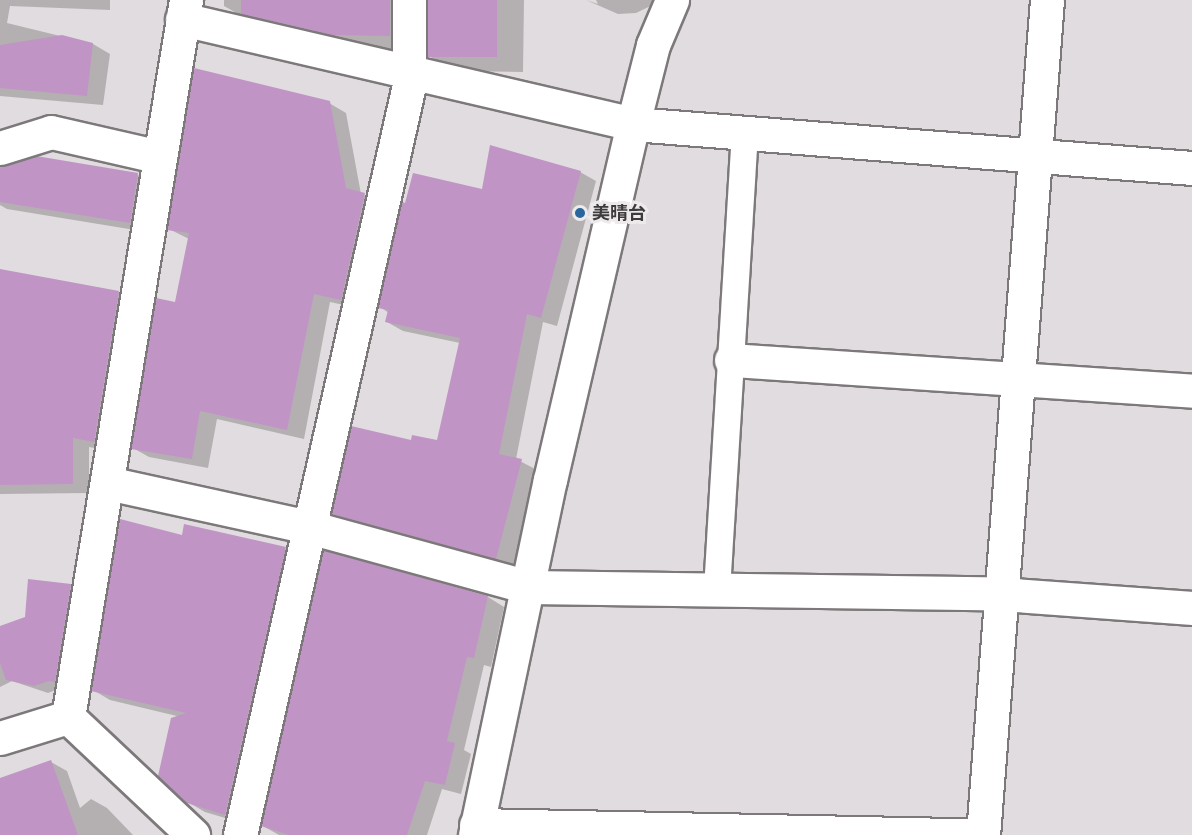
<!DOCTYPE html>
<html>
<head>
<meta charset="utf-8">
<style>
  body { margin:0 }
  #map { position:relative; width:1192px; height:835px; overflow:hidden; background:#e1dcdf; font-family:"PT Sans Narrow","Noto Sans JP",sans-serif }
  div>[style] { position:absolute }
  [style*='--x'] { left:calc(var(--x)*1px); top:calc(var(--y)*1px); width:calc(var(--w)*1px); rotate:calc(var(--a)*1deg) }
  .shadow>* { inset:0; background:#0003 }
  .building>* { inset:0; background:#c094c5; transform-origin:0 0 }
  .roads { filter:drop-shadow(2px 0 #7d797b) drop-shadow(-2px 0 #7d797b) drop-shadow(0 2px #7d797b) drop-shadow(0 -2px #7d797b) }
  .service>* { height:26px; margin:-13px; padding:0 13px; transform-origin:13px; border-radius:13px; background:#fff }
  .minor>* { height:33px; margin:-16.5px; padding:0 16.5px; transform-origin:16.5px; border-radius:16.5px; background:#fff }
  .tertiary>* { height:33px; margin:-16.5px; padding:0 16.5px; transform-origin:16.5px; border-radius:16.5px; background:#fff }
  .dots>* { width:16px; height:16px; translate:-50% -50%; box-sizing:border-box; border:3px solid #eeeaec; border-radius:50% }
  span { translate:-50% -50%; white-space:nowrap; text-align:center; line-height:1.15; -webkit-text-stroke:6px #eeeaec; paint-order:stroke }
  .poi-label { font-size:18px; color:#3d3b3c; font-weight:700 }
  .left { translate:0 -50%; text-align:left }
</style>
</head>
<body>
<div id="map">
  <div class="shadow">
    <div style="clip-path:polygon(0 0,110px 0,110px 10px,10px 6px,7px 23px,93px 44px,110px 54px,103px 105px,0 96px)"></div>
    <div style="clip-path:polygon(224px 0,424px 0,415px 50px,359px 49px,335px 43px,310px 28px,310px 18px,249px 20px,224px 6px)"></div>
    <div style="clip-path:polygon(429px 0,524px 0,523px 72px,455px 71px,429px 56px)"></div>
    <div style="clip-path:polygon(586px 0,598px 4px,596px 0,663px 0,636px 13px,618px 14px)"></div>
    <div style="clip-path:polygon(329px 103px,346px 113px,361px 194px,381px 204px,358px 308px,330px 302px,304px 439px,217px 419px,208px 468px,149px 457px,133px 448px,176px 304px,189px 239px,169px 229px)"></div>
    <div style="clip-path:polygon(36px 158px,138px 175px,155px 185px,147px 232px,7px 209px,0 205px,0 163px,1px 167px)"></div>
    <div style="clip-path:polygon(580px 172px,596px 181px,557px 326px,543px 322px,516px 459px,537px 470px,513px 567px,349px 522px,333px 513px,412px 441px,438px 442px,460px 343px,403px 331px,387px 322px,389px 313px,380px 307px,483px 191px)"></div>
    <div style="clip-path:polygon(0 270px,119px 293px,135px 302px,111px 451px,89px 447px,89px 493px,0 494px)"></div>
    <div style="clip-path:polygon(183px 537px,285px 549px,302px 558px,242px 823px,205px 812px,188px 802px,181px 717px,110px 700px,93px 690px)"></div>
    <div style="clip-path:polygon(70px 585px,83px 592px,63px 687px,48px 693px,12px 681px,0 687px,0 628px,27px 618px)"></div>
    <div style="clip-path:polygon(488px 597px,504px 607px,491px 667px,484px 665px,464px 750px,471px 754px,461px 794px,442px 789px,427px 835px,279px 835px,263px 826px)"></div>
    <div style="clip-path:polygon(51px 762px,67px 771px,80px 808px,91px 799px,107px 808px,133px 835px,0 835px,0 780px)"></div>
  </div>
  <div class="building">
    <div style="clip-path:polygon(241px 0,390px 0,390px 36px,332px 35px,241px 14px)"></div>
    <div style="left:428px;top:0;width:69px;height:57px"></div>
    <div style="clip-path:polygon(62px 35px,93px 43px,87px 96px,0 88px,0 45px)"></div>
    <div style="clip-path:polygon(194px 68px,330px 101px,346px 188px,365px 193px,341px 300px,314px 294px,287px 430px,200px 411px,192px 459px,131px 449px,156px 298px,175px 302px,189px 233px,167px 230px)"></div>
    <div style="clip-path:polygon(490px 145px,581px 171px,541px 318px,527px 314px,499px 454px,522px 459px,496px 559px,332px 514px,351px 426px,411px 440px,412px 435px,437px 440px,460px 338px,385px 322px,388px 310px,378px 308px,402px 202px,405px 203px,413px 173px,482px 189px)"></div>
    <div style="clip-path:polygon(36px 156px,138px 173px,130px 223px,0 202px,0 166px)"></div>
    <div style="clip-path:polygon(0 269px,119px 291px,94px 442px,73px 438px,73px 484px,0 485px)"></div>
    <div style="clip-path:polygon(120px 519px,182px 535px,184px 524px,286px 547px,225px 815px,187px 803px,158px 776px,171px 718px,186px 713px,91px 691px)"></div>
    <div style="clip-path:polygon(323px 550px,488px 596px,474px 658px,467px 657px,447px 741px,455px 743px,445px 785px,425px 781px,407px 835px,289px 835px,261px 826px)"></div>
    <div style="clip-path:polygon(28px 579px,71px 584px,55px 682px,49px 681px,34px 686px,6px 680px,0 663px,0 626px,25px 617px)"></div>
    <div style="clip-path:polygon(51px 760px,78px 835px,0 835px,0 778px)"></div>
  </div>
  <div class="roads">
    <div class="service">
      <div style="--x:717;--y:590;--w:459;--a:-86.5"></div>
    </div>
    <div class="minor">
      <div style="--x:182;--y:19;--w:463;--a:13.1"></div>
      <div style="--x:633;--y:124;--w:561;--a:4.5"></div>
      <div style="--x:0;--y:148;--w:53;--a:-17.4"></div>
      <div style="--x:51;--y:132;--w:112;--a:12.9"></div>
      <div style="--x:731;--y:360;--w:462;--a:3.8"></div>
      <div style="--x:107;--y:483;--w:207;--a:12.3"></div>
      <div style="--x:309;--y:527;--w:227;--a:15.3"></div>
      <div style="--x:528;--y:587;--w:473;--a:0.8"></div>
      <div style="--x:1001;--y:594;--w:192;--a:4.2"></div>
      <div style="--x:68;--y:717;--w:172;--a:43.3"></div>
      <div style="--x:0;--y:738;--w:71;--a:-17.2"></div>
      <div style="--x:68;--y:717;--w:727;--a:-80.65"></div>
      <div style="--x:476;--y:825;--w:491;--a:1.2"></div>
      <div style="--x:240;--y:835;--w:769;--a:-77.3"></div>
      <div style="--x:409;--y:85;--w:85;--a:-90"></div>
      <div style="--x:983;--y:835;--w:837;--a:-85.62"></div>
    </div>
    <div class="tertiary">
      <div style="--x:475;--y:835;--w:363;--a:-78.1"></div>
      <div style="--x:550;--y:480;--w:366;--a:-76.9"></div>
      <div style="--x:633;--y:124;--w:81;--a:-75.8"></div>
      <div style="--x:653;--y:45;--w:49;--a:-67.1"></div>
    </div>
  </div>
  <div class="dots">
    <div style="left:580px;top:213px;background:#28669d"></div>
  </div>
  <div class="poi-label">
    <span class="left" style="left:592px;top:213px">美晴台</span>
  </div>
</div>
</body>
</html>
